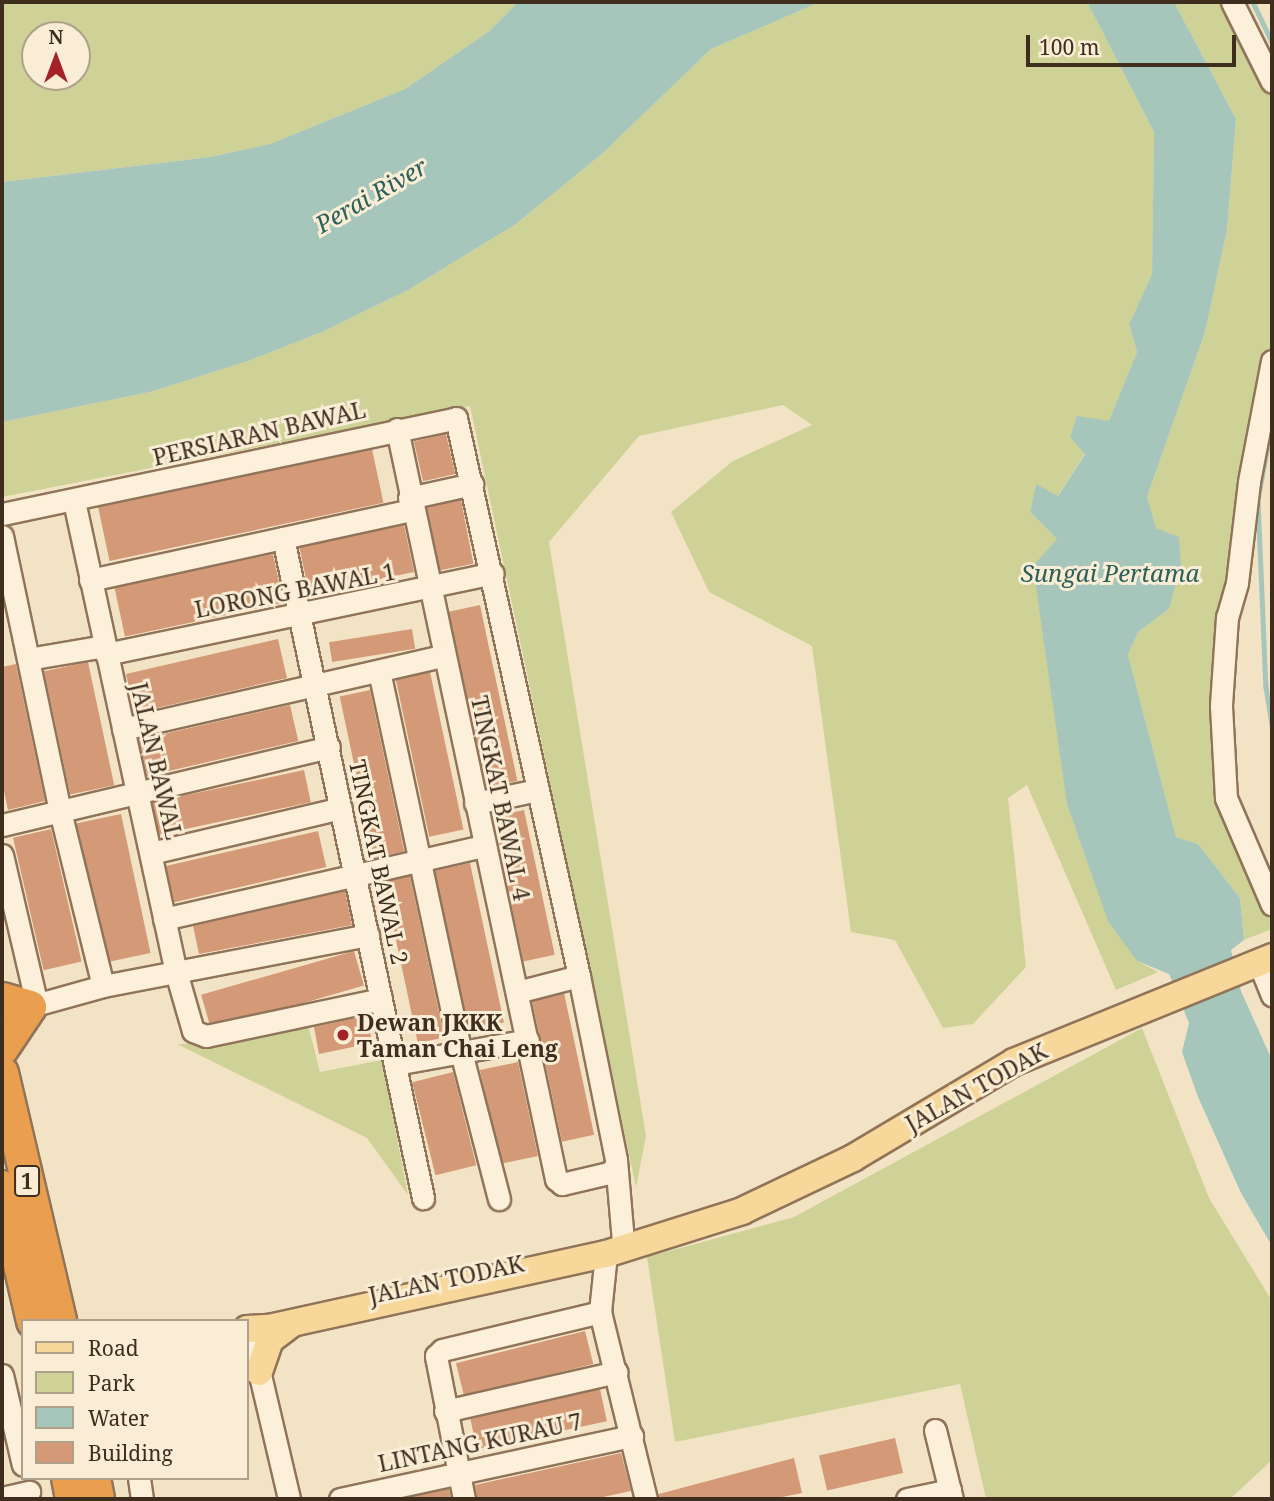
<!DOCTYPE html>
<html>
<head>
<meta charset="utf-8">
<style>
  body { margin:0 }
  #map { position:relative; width:1274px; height:1501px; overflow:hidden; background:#f3e3c5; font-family:"Noto Serif",serif }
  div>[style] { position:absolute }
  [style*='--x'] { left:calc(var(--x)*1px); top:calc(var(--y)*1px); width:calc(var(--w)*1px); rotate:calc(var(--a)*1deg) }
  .green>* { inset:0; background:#ced297 }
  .water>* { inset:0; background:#a7c6bb }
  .stream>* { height:4.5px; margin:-2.25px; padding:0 2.25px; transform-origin:2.25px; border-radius:2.25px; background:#a7c6bb }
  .building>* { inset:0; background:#d49a77; transform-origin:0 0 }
  .roads { filter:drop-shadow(2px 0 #907459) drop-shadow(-2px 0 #907459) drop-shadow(0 2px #907459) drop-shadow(0 -2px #907459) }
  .minor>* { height:21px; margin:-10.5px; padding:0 10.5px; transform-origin:10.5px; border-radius:10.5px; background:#fcf0da }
  .major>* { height:26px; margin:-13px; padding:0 13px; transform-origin:13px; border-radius:13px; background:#f8d79a }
  .highway>* { height:32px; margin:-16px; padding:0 16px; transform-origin:16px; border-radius:16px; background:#e99f4f }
  .dots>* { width:19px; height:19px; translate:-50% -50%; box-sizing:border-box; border:4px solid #f9edd6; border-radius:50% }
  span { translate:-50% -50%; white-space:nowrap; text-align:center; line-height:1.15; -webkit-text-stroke:6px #f9edd6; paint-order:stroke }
  .shield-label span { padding:2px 5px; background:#f9edd6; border:2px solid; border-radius:5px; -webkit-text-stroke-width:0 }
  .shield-label { font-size:21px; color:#3f2d1e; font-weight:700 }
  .street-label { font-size:23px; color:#3f2d1e }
  .poi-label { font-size:23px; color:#3f2d1e; font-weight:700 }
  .left { translate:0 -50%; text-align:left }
  .water-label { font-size:24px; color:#2c605a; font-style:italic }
  .frame { position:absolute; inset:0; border:4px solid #3f2d1e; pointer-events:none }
  .legend { position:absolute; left:21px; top:1319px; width:228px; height:161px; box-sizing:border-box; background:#f9edd6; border:2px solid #afa08c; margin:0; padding:9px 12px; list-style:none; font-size:21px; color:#3f2d1e }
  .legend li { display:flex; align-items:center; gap:14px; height:35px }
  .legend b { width:35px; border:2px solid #afa08c }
  .north { position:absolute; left:21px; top:21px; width:70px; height:70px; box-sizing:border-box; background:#f9edd6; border:2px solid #afa08c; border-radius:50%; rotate:0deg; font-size:19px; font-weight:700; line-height:28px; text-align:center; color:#3f2d1e }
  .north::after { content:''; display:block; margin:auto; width:24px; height:32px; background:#a62229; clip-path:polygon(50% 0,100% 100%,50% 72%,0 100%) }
  .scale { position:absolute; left:1026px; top:35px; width:210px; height:32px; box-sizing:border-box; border:4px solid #3f2d1e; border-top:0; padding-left:9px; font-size:21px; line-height:24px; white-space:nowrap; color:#3f2d1e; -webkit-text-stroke:5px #f9edd6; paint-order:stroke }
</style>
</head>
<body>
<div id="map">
  <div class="green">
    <div style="clip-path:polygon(evenodd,2px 2px,518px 2px,488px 32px,405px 89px,270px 144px,210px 157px,2px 182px,2px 2px,35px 35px,77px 35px,77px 77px,35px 77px,35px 35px)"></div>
    <div style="clip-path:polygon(820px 2px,1087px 2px,1154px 132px,1152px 274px,1129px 324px,1137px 352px,1109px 422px,1070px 437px,1085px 453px,1057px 497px,1036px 484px,1030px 512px,1057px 539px,1137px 961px,1158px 972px,1116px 990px,1027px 785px,1008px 798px,1026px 967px,973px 1024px,943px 1028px,895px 940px,851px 932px,812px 646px,709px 592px,671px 512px,733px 461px,812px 425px,783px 405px,639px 436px,549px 542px,646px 1136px,636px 1187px,470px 406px,2px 497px,2px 422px,150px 392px,248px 361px,322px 332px,410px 289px,516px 224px,603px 153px,711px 49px)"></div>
    <div style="clip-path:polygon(1174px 2px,1243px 2px,1272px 69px,1272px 358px,1224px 697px,1232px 785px,1272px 879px,1272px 929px,1244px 940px,1240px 898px,1198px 844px,1176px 837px,1128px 655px,1138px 632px,1169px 609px,1147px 497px,1205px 332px,1227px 230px,1236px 119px)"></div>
    <div style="clip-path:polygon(308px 1025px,320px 1072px,382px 1060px,408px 1195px,367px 1138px,177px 1044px,212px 1043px)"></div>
    <div style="clip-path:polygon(1142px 1028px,1209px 1198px,1272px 1301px,1272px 1460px,1230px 1499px,986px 1499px,960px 1384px,675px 1442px,647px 1257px,794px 1217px)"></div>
  </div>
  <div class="water">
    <div style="clip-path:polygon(518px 2px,820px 2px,711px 49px,603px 153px,516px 224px,410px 289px,322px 332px,248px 361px,150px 392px,2px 422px,2px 182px,210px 157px,270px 144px,405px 89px,488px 32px)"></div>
    <div style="clip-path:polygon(1087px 2px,1174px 2px,1236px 119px,1227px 230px,1205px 332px,1147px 497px,1156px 528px,1179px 537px,1181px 565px,1169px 609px,1138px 632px,1128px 655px,1176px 837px,1198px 844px,1240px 898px,1244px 940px,1231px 950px,1241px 991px,1272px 1060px,1272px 1246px,1241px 1193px,1198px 1097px,1182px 1052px,1189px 1023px,1169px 974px,1137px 961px,1108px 921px,1067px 804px,1033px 566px,1057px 539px,1030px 512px,1036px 484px,1058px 496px,1085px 454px,1070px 437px,1077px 416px,1109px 421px,1137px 352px,1129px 324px,1152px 274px,1154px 132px)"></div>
  </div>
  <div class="stream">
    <div style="--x:1253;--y:2;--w:44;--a:64.6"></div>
    <div style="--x:1272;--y:425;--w:75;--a:100.7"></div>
    <div style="--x:1258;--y:499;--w:188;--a:87.6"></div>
    <div style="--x:1266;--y:687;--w:39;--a:81"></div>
  </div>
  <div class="building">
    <div style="left:446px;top:434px;width:41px;height:33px;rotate:77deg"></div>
    <div style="left:372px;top:449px;width:55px;height:280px;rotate:78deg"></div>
    <div style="left:461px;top:500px;width:65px;height:35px;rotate:79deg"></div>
    <div style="left:404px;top:525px;width:48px;height:107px;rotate:78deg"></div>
    <div style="left:273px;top:554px;width:50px;height:162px;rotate:78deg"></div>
    <div style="left:480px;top:605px;width:180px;height:32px;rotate:78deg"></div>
    <div style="left:412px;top:629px;width:20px;height:84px;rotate:81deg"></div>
    <div style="left:278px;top:639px;width:40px;height:156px;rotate:77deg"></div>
    <div style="left:88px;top:662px;width:126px;height:45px;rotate:78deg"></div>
    <div style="clip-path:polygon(16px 664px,45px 801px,8px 810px,2px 782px,2px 667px)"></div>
    <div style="left:430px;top:672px;width:161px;height:35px;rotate:78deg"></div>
    <div style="left:370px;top:690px;width:165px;height:31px;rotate:78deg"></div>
    <div style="left:290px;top:705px;width:37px;height:155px;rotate:77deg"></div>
    <div style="left:304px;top:770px;width:33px;height:155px;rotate:78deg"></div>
    <div style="left:524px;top:810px;width:148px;height:32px;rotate:78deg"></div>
    <div style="left:121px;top:814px;width:142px;height:46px;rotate:78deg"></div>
    <div style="left:51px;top:829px;width:136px;height:39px;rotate:77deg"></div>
    <div style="left:318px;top:831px;width:37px;height:156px;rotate:77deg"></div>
    <div style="left:470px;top:863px;width:163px;height:36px;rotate:78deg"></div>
    <div style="left:410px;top:876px;width:165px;height:27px;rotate:78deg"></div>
    <div style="clip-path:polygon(345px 891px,352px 925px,199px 954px,193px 926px)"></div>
    <div style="left:354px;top:951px;width:36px;height:159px;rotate:74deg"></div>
    <div style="left:564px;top:993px;width:145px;height:33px;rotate:78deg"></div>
    <div style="clip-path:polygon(356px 1018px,369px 1025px,372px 1043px,319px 1054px,314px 1027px)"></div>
    <div style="left:518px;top:1062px;width:96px;height:39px;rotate:78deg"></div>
    <div style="left:453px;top:1072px;width:96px;height:42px;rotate:76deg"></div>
    <div style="left:585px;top:1331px;width:34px;height:133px;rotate:76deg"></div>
    <div style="left:600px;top:1389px;width:33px;height:133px;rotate:78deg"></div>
    <div style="left:895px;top:1438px;width:36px;height:78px;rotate:77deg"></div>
    <div style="clip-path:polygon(621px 1453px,631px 1491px,594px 1499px,477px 1499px,475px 1485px)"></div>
    <div style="clip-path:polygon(794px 1458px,802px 1493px,772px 1499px,659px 1499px,659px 1494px)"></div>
    <div style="clip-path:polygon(449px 1489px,451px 1499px,406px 1499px,406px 1498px)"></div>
  </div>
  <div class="roads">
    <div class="minor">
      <div style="--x:1232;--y:2;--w:89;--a:63.4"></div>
      <div style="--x:1272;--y:361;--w:123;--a:100.8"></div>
      <div style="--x:1249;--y:482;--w:102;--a:96.8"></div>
      <div style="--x:1237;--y:583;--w:35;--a:106"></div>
      <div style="--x:1227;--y:617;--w:89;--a:93.9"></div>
      <div style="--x:1221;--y:706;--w:92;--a:86.9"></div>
      <div style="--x:1226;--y:798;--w:116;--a:66.7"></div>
      <div style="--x:397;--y:429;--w:767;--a:78.03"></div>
      <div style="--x:556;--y:1179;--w:8;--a:40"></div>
      <div style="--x:562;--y:1184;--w:48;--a:-13.2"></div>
      <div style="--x:609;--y:1173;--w:8;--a:-45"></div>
      <div style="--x:409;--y:498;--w:65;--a:-12.5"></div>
      <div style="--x:74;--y:501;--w:482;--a:77.8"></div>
      <div style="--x:176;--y:972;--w:61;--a:73.9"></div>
      <div style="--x:193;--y:1031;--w:14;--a:21"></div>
      <div style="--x:206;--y:1036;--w:179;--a:-11.9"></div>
      <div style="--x:2;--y:514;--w:464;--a:-11.9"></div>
      <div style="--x:456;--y:418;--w:571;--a:77.57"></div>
      <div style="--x:579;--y:976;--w:188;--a:78.6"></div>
      <div style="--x:616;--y:1160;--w:81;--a:85.1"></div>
      <div style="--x:2;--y:536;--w:281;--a:78.1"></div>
      <div style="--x:60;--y:811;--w:180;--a:76.2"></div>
      <div style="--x:283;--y:538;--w:675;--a:78.02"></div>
      <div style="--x:90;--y:580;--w:330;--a:-12.3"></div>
      <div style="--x:106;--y:654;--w:395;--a:-11.8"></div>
      <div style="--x:28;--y:659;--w:77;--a:-9.7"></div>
      <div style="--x:379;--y:671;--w:390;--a:77.9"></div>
      <div style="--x:461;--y:1052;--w:152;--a:75.5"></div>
      <div style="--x:123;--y:729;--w:327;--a:-12.9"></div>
      <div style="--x:475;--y:803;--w:64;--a:-11.7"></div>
      <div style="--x:2;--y:825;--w:336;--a:-13.4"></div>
      <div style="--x:151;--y:853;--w:195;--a:-13.3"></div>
      <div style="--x:2;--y:855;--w:154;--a:76.9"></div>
      <div style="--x:164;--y:919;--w:328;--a:-12.9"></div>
      <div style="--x:1259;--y:963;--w:35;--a:68"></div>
      <div style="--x:517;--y:992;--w:64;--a:-14.5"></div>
      <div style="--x:17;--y:1010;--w:89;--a:-15.6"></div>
      <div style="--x:103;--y:986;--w:270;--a:-10.9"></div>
      <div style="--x:395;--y:1064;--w:135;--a:-10.2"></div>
      <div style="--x:606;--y:1254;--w:58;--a:95.9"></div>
      <div style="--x:600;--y:1312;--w:193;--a:76.2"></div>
      <div style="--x:249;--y:1328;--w:176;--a:76.8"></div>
      <div style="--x:2;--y:1375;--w:92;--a:76.9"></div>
      <div style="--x:445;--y:1411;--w:176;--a:-12.8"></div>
      <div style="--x:935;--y:1430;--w:71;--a:76.2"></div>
      <div style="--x:139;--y:1478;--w:21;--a:82"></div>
      <div style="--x:2;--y:1498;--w:28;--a:-13"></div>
      <div style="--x:340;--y:1499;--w:299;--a:-12.2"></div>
      <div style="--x:464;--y:1499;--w:146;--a:-101.1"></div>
      <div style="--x:436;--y:1356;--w:8;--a:-45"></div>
      <div style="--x:442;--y:1350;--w:163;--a:-13.5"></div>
      <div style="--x:907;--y:1499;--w:44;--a:-11.8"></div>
    </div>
    <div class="major">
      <div style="--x:247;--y:1329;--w:22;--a:-3"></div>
      <div style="--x:269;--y:1328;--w:345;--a:-12.4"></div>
      <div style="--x:606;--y:1254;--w:143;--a:-17.5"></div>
      <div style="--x:742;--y:1211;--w:123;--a:-25.5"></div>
      <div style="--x:853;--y:1158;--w:187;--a:-30.8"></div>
      <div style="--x:1014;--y:1062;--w:279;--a:-22.1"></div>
      <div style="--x:259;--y:1372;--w:34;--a:-71"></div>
      <div style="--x:270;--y:1340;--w:26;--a:-37"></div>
    </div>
    <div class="highway">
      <div style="--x:2;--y:999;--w:29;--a:16"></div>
      <div style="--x:30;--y:1007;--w:50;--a:123.7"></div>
      <div style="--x:2;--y:1073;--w:255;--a:76.8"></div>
      <div style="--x:2;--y:1187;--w:138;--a:77"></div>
      <div style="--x:68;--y:1478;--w:21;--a:79"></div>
      <div style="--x:94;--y:1478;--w:21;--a:79"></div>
    </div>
  </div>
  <div class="dots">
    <div style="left:343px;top:1035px;background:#a62229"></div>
  </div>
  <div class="shield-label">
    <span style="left:27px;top:1181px">1</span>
  </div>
  <div class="street-label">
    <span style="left:259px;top:433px;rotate:-13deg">PERSIARAN BAWAL</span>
    <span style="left:295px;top:590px;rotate:-11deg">LORONG BAWAL 1</span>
    <span style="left:157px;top:761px;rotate:77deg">JALAN BAWAL</span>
    <span style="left:501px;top:798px;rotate:78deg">TINGKAT BAWAL 4</span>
    <span style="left:379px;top:862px;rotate:78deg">TINGKAT BAWAL 2</span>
    <span style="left:976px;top:1087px;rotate:-29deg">JALAN TODAK</span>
    <span style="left:446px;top:1279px;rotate:-12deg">JALAN TODAK</span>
    <span style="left:480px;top:1442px;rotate:-12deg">LINTANG KURAU 7</span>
  </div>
  <div class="poi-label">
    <span class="left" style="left:357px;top:1035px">Dewan JKKK<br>Taman Chai Leng</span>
  </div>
  <div class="water-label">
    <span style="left:371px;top:195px;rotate:-30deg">Perai River</span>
    <span style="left:1110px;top:573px">Sungai Pertama</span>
  </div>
  <div class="frame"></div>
  <ul class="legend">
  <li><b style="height:9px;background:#f8d79a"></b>Road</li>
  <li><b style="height:19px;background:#ced297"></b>Park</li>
  <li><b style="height:19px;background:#a7c6bb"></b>Water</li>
  <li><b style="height:19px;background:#d49a77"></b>Building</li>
  </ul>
  <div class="north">N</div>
  <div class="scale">100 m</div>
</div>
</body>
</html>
